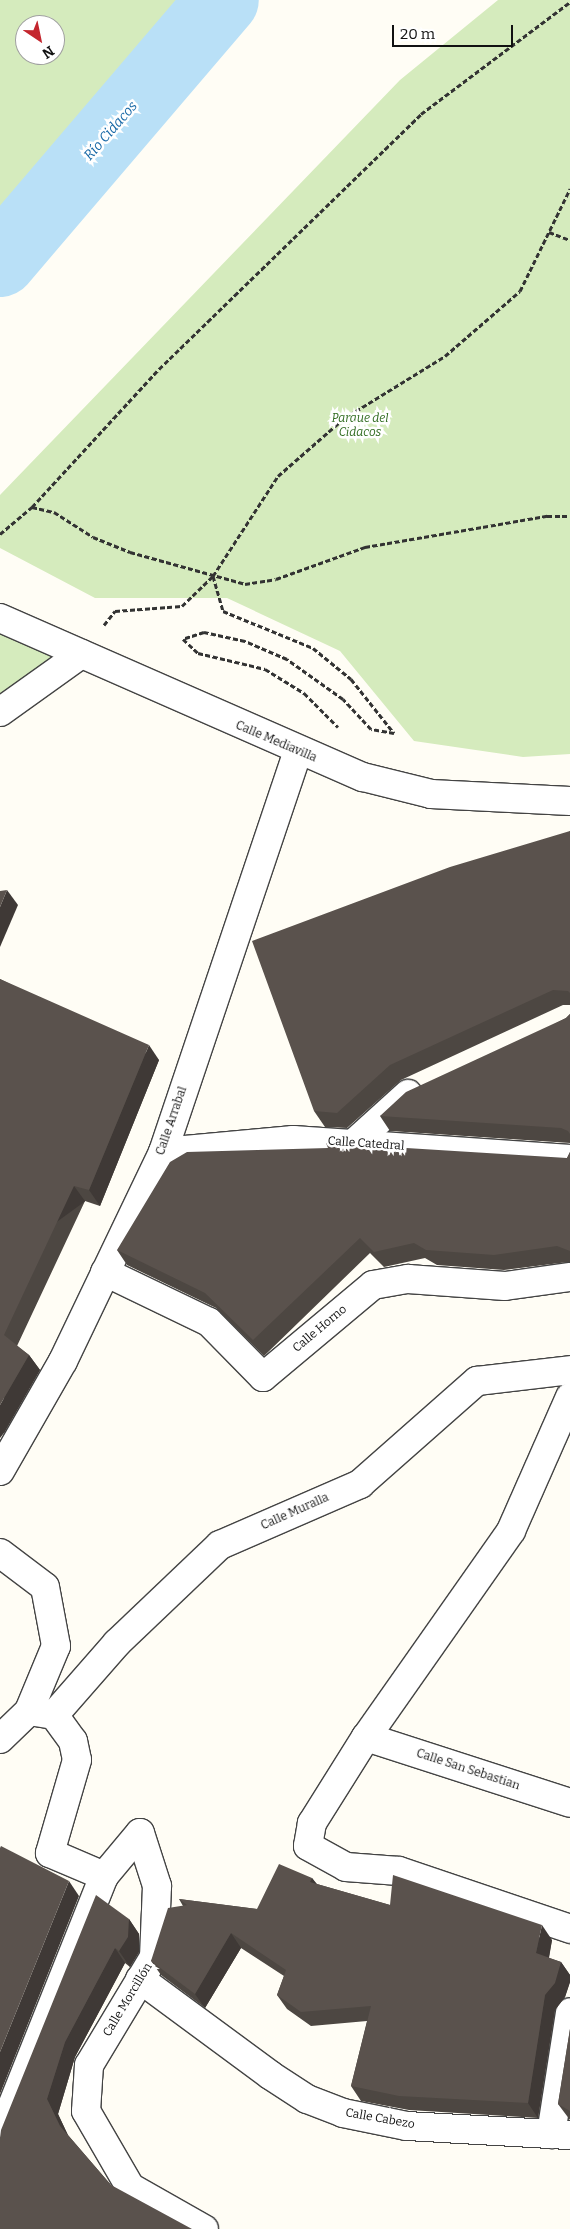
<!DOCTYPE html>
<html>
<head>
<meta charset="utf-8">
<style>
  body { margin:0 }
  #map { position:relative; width:570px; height:2229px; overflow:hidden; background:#fffdf5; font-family:Bitter,serif }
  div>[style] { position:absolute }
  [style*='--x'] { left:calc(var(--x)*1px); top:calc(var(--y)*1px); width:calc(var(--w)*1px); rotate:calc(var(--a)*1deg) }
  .green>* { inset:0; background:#d5ebbd }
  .river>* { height:72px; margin:-36px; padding:0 36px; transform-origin:36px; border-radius:36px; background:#b9e0f7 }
  .path>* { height:3px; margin-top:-1.5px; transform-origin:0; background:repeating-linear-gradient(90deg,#333 0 5px,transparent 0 7.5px) }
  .roads { filter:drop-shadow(1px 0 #444) drop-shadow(-1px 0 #444) drop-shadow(0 1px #444) drop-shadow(0 -1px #444) }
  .minor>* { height:28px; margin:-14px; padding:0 14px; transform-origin:14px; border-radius:14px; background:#fff }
  .wall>* { inset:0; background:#4d4742 }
  .shaded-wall>* { inset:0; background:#3f3936; transform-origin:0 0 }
  .building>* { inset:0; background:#5a524d }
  span { translate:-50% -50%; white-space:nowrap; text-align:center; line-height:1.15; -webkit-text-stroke:5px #fff; paint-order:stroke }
  .park-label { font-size:12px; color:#2f6b1f; font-style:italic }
  .street-label { font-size:12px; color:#111 }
  .water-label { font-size:14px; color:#1768a6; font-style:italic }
  .north { position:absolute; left:15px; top:15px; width:50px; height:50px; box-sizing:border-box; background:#fff; border:1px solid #a0a0a0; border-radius:50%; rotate:146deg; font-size:14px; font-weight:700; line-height:20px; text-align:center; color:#111 }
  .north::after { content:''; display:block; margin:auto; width:18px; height:22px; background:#c4262e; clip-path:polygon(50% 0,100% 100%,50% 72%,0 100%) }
  .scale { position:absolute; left:392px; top:25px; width:121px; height:22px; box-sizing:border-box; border:2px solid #111; border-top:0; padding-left:6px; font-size:15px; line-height:18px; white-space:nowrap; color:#111; -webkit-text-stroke:4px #fff; paint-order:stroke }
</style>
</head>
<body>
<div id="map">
  <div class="green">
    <div style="clip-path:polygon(evenodd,0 0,223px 0,0 261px,0 0,25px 25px,55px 25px,55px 55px,25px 55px,25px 25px)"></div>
    <div style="clip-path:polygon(498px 0,570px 0,570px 754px,523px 757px,414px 741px,340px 651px,227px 598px,95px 598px,0 548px,0 495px,400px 80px)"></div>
    <div style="clip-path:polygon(0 618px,81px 654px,0 719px)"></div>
  </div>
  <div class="river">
    <div style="--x:0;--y:261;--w:343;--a:-49.5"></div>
  </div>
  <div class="path">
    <div style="--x:549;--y:232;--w:22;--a:21"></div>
    <div style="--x:32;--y:507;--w:23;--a:13"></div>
    <div style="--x:54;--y:512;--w:46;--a:32.7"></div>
    <div style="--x:93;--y:537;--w:40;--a:22"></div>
    <div style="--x:130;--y:552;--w:119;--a:15.5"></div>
    <div style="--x:245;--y:584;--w:31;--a:-9"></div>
    <div style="--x:276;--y:579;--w:95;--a:-19.8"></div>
    <div style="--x:365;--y:547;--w:185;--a:-9.7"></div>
    <div style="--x:547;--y:516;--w:23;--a:0"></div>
    <div style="--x:0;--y:534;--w:42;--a:-40.2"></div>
    <div style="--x:32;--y:507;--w:188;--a:-47.4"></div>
    <div style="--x:159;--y:369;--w:366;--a:-44.2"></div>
    <div style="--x:421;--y:114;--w:186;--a:-36.9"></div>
    <div style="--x:213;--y:576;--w:36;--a:74"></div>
    <div style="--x:223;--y:611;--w:97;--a:22.3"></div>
    <div style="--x:313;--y:648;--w:49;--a:39.2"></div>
    <div style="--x:351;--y:679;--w:69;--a:51.5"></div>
    <div style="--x:394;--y:733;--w:23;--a:-170"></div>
    <div style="--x:371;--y:729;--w:41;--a:-133"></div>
    <div style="--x:343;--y:699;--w:69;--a:-144.5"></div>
    <div style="--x:287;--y:659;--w:46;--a:-156.8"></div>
    <div style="--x:245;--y:641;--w:42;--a:-167.6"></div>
    <div style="--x:204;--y:632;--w:22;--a:162"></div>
    <div style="--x:183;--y:639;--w:21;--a:43"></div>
    <div style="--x:198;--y:653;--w:69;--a:13.4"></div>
    <div style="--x:265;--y:669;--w:46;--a:31.6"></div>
    <div style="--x:304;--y:693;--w:48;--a:45"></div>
    <div style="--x:104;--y:625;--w:18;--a:-52"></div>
    <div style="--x:115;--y:611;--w:67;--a:-4.3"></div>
    <div style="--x:182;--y:606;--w:43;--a:-44.1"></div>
    <div style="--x:213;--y:576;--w:119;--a:-57"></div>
    <div style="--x:278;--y:476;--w:86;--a:-41.2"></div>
    <div style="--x:343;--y:419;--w:120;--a:-31.7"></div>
    <div style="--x:445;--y:356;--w:99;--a:-40.9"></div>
    <div style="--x:520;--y:291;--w:114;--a:-63.9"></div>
  </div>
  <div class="roads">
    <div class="minor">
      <div style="--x:0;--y:618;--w:396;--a:23.7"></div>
      <div style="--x:363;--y:777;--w:70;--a:14"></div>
      <div style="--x:431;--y:794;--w:139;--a:2.9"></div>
      <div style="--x:0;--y:712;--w:100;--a:-35.6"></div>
      <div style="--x:354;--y:1143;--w:73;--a:-42.2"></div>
      <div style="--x:163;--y:1152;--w:131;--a:-5.3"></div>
      <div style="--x:293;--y:1140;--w:278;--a:3.9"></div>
      <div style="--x:105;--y:1272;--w:115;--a:25.7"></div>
      <div style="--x:209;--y:1322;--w:77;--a:45.5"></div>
      <div style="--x:263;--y:1377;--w:143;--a:-39.9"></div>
      <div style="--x:373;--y:1285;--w:36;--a:-10"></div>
      <div style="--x:408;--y:1279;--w:97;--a:4.1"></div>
      <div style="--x:505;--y:1286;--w:66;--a:-7.9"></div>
      <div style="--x:570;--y:1397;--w:146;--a:113.8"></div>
      <div style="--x:511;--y:1531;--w:252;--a:125.1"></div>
      <div style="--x:366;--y:1737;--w:102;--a:122.1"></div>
      <div style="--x:312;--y:1823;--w:23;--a:100"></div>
      <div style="--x:308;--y:1846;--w:43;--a:28.9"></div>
      <div style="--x:346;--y:1867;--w:53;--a:4.3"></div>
      <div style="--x:399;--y:1871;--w:181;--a:18.7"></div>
      <div style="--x:0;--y:1471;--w:127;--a:-60.2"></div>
      <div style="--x:63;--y:1361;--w:232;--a:-64.4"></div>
      <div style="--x:163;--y:1152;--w:422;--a:-71.4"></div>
      <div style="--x:0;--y:1553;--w:56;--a:37.1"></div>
      <div style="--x:45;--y:1587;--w:60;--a:79.4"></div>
      <div style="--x:56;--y:1646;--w:70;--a:112.6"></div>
      <div style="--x:54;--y:1715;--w:96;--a:-48.8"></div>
      <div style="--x:117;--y:1643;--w:142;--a:-43.6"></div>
      <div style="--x:220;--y:1545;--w:153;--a:-23.5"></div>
      <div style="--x:360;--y:1484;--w:156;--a:-41.4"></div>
      <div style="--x:477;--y:1381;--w:94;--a:-6.7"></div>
      <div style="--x:366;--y:1737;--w:214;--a:17.9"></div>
      <div style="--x:0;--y:1739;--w:40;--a:-44"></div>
      <div style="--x:29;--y:1711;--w:25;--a:9"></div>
      <div style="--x:54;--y:1715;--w:32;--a:54"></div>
      <div style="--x:73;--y:1741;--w:19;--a:78"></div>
      <div style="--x:77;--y:1760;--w:97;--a:106.2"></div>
      <div style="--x:50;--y:1853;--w:59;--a:23.1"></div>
      <div style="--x:104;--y:1876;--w:56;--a:-50.1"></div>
      <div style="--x:140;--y:1833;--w:56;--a:72.2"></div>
      <div style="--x:157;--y:1886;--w:71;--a:92.4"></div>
      <div style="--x:154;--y:1957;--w:126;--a:121"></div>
      <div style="--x:89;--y:2065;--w:46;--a:93.7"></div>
      <div style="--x:86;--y:2111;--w:88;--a:59.9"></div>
      <div style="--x:130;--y:2187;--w:85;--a:29.6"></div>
      <div style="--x:140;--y:1979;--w:162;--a:36.4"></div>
      <div style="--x:270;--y:2075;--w:44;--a:33"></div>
      <div style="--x:307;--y:2099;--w:39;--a:21"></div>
      <div style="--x:343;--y:2113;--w:65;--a:11.5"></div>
      <div style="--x:407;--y:2126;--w:163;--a:3.2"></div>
      <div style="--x:551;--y:2134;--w:123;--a:-81.1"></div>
      <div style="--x:0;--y:2136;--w:280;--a:-68.2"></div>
    </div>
  </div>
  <div class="wall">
    <div style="clip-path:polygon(570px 831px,570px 1005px,563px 1005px,401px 1080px,347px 1128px,325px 1127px,314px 1111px)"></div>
    <div style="clip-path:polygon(0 979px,159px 1060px,100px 1206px,85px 1201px,17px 1346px,29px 1355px,40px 1370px,4px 1433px)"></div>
    <div style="clip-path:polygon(570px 1014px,570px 1143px,390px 1131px,380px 1116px,566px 1018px)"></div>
    <div style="clip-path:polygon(570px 1152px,570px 1262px,568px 1262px,504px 1270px,437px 1265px,425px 1258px,384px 1267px,370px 1253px,264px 1356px,216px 1308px,127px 1265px,117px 1250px,567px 1158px)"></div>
    <div style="clip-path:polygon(312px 1878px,317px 1884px,390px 1905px,552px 1940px,549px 1958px,561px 1962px,570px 1975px,570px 1982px,565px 1997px,555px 2010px,538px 2118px,409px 2110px,361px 2101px,351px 2086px,367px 2021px,311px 2026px,287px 2009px,277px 1995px,284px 1976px,241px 1948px,205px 2008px,161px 1975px,151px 1961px,183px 1906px,179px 1899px,257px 1909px)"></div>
    <div style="clip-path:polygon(129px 1919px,139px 1934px,139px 1952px,130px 1967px,125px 1963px,75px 2057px,58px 2114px,68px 2135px,111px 2185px,0 2138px)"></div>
    <div style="clip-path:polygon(570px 2029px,570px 2120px,558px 2104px)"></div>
  </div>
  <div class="shaded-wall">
    <div style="clip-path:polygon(7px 890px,18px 905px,0 947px,0 907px)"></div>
    <div style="clip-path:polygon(149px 1045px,159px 1060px,100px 1206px,89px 1190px)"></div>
    <div style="left:74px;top:1186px;width:19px;height:165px;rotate:54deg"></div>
    <div style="clip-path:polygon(29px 1355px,40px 1370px,4px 1433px,0 1438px,0 1405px)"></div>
    <div style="clip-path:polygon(312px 1878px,322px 1892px,310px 1882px)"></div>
    <div style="clip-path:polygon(69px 1881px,79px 1896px,0 2094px,0 2052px)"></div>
    <div style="clip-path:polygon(129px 1919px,139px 1934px,139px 1952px,130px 1967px,119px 1951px)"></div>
    <div style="clip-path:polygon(542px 1925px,552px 1940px,547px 1967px,536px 1953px)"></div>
    <div style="clip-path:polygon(231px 1933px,241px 1948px,205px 2008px,195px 1994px)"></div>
    <div style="clip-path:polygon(115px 1948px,125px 1963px,75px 2057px,58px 2114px,71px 2142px,60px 2126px,47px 2099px,65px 2042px)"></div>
    <div style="clip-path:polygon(561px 1962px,570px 1975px,570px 1982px,565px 1997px,555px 2010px,538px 2118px,528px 2103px,545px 1995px)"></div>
  </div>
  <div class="building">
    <div style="clip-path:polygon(570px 831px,570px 993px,568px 991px,553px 990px,390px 1065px,337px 1113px,314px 1111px,252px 941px,450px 867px)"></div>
    <div style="clip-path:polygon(7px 890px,0 907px,0 891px)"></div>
    <div style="clip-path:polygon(0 979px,149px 1045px,89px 1190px,74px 1186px,4px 1335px,29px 1355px,0 1405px)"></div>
    <div style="clip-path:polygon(570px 1014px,570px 1134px,568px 1131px,561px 1128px,380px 1116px,406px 1092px,566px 1018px)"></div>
    <div style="clip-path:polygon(326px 1143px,567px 1158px,570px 1152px,570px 1251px,557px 1246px,494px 1255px,426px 1250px,414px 1243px,374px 1252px,360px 1238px,253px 1340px,205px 1293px,117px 1250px,170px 1162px,187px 1152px,328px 1148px)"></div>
    <div style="clip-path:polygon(1px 1846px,69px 1881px,0 2052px,0 1848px)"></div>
    <div style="clip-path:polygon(279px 1864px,312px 1878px,310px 1882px,390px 1905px,393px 1875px,542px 1925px,536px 1953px,561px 1962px,555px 1983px,545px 1995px,528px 2103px,399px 2096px,351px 2086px,371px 2006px,301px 2012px,277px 1995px,286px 1970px,231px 1933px,195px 1994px,151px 1961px,168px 1908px,187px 1905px,179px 1899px,257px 1909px)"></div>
    <div style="clip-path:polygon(96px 1895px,129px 1919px,128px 1937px,119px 1951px,115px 1948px,65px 2042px,47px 2099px,60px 2126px,111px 2185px,192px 2229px,0 2229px,0 2138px,1px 2130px)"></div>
    <div style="clip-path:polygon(570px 2029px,570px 2111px,558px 2104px)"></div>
  </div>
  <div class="park-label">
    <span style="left:360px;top:426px">Parque del<br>Cidacos</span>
  </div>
  <div class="street-label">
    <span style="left:276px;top:742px;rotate:23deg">Calle Mediavilla</span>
    <span style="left:172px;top:1121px;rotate:-71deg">Calle Arrabal</span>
    <span style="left:366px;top:1144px;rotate:4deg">Calle Catedral</span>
    <span style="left:320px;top:1329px;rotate:-40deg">Calle Horno</span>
    <span style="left:295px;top:1512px;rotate:-24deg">Calle Muralla</span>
    <span style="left:468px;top:1770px;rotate:18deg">Calle San Sebastian</span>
    <span style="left:128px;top:2000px;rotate:-59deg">Calle Morcillón</span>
    <span style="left:380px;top:2119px;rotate:10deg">Calle Cabezo</span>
  </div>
  <div class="water-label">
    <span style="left:111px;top:131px;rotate:-49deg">Río Cidacos</span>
  </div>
  <div class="north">N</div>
  <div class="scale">20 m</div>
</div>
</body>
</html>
